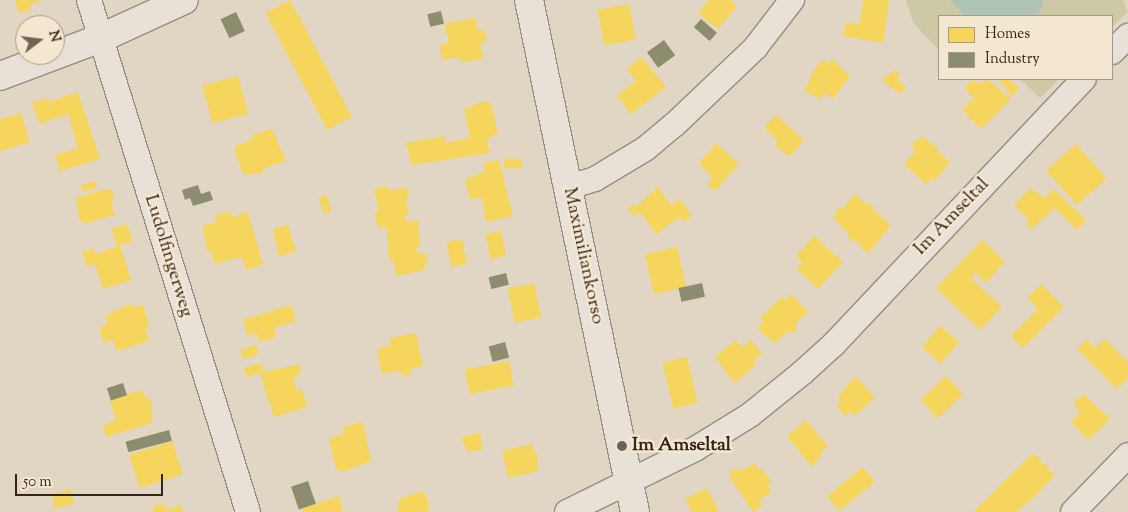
<!DOCTYPE html>
<html>
<head>
<meta charset="utf-8">
<style>
  body { margin:0 }
  #map { position:relative; width:1128px; height:512px; overflow:hidden; background:#e0d6c3; font-family:"Sorts Mill Goudy",serif }
  div>[style] { position:absolute }
  [style*='--x'] { left:calc(var(--x)*1px); top:calc(var(--y)*1px); width:calc(var(--w)*1px); rotate:calc(var(--a)*1deg) }
  .green>* { inset:0; background:#cdc9a4 }
  .water>* { inset:0; background:#aec3b3 }
  .homes>* { inset:0; background:#f6d55c; transform-origin:0 0 }
  .industry>* { inset:0; background:#8c8c6e; transform-origin:0 0 }
  .roads { filter:drop-shadow(1px 0 #958d82) drop-shadow(-1px 0 #958d82) drop-shadow(0 1px #958d82) drop-shadow(0 -1px #958d82) }
  .minor>* { height:24px; margin:-12px; padding:0 12px; transform-origin:12px; border-radius:12px; background:#e7e1d7 }
  .tertiary>* { height:28px; margin:-14px; padding:0 14px; transform-origin:14px; border-radius:14px; background:#e7e1d7 }
  .dots>* { width:14px; height:14px; translate:-50% -50%; box-sizing:border-box; border:2px solid #f3e7d0; border-radius:50% }
  span { translate:-50% -50%; white-space:nowrap; text-align:center; line-height:1.15; -webkit-text-stroke:5px #f3e7d0; paint-order:stroke }
  .street-label { font-size:19px; color:#34231b }
  .poi-label { font-size:19px; color:#34231b; font-weight:700 }
  .left { translate:0 -50%; text-align:left }
  .legend { position:absolute; left:938px; top:15px; width:175px; height:65px; box-sizing:border-box; background:#f3e7d0; border:1px solid #a79988; margin:0; padding:6px 9px; list-style:none; font-size:15px; color:#34231b }
  .legend li { display:flex; align-items:center; gap:10px; height:25px }
  .legend b { width:25px; border:1px solid #a79988 }
  .north { position:absolute; left:15px; top:15px; width:50px; height:50px; box-sizing:border-box; background:#f3e7d0; border:1px solid #a79988; border-radius:50%; rotate:75deg; font-size:14px; font-weight:700; line-height:20px; text-align:center; color:#34231b }
  .north::after { content:''; display:block; margin:auto; width:18px; height:22px; background:#706256; clip-path:polygon(50% 0,100% 100%,50% 72%,0 100%) }
  .scale { position:absolute; left:15px; top:474px; width:148px; height:22px; box-sizing:border-box; border:2px solid #34231b; border-top:0; padding-left:6px; font-size:15px; line-height:18px; white-space:nowrap; color:#34231b; -webkit-text-stroke:4px #f3e7d0; paint-order:stroke }
</style>
</head>
<body>
<div id="map">
  <div class="green">
    <div style="clip-path:polygon(906px 0,949px 0,965px 16px,939px 16px,939px 50px,914px 24px)"></div>
    <div style="clip-path:polygon(1044px 0,1123px 0,1128px 12px,1112px 27px,1112px 16px,1032px 16px,1040px 11px)"></div>
    <div style="clip-path:polygon(1020px 79px,1059px 79px,1040px 98px)"></div>
  </div>
  <div class="water">
    <div style="clip-path:polygon(949px 0,1044px 0,1040px 12px,1032px 16px,965px 16px)"></div>
  </div>
  <div class="homes">
    <div style="clip-path:polygon(15px 0,41px 0,41px 1px,30px 4px,31px 10px,19px 13px)"></div>
    <div style="left:290px;top:0;width:132px;height:28px;rotate:62deg"></div>
    <div style="clip-path:polygon(709px 0,730px 0,737px 6px,718px 29px,698px 13px)"></div>
    <div style="clip-path:polygon(864px 0,889px 0,883px 43px,842px 36px,846px 23px,859px 24px)"></div>
    <div style="left:629px;top:4px;width:36px;height:32px;rotate:79deg"></div>
    <div style="clip-path:polygon(475px 18px,478px 31px,484px 30px,487px 42px,480px 43px,484px 58px,461px 63px,460px 57px,443px 60px,439px 45px,449px 43px,444px 24px)"></div>
    <div style="clip-path:polygon(642px 57px,666px 87px,631px 114px,617px 96px,636px 81px,627px 69px)"></div>
    <div style="clip-path:polygon(832px 59px,850px 76px,833px 99px,825px 93px,820px 99px,804px 91px,815px 68px,823px 60px,828px 64px)"></div>
    <div style="clip-path:polygon(895px 70px,901px 75px,897px 79px,906px 87px,899px 94px,882px 80px)"></div>
    <div style="left:238px;top:76px;width:39px;height:37px;rotate:75deg"></div>
    <div style="clip-path:polygon(987px 79px,1011px 99px,981px 129px,962px 110px,974px 98px,966px 90px,966px 85px,975px 80px,980px 85px)"></div>
    <div style="clip-path:polygon(998px 79px,1009px 79px,1019px 89px,1012px 96px)"></div>
    <div style="clip-path:polygon(78px 92px,100px 159px,60px 171px,55px 155px,78px 148px,68px 114px,39px 124px,32px 103px,48px 98px,49px 102px)"></div>
    <div style="clip-path:polygon(484px 101px,491px 103px,498px 133px,487px 140px,490px 153px,412px 165px,406px 143px,444px 136px,445px 143px,470px 138px,464px 109px)"></div>
    <div style="clip-path:polygon(21px 113px,30px 142px,0 151px,0 119px)"></div>
    <div style="clip-path:polygon(776px 115px,804px 140px,792px 154px,787px 155px,774px 144px,778px 141px,764px 128px)"></div>
    <div style="clip-path:polygon(272px 129px,286px 161px,262px 169px,263px 173px,244px 175px,235px 154px,235px 146px,253px 140px,251px 135px)"></div>
    <div style="clip-path:polygon(923px 136px,932px 145px,937px 145px,937px 150px,950px 162px,935px 181px,932px 178px,926px 184px,904px 164px,915px 152px,912px 144px)"></div>
    <div style="clip-path:polygon(716px 143px,739px 164px,715px 191px,707px 184px,713px 178px,699px 163px)"></div>
    <div style="left:1076px;top:144px;width:46px;height:40px;rotate:48deg"></div>
    <div style="left:504px;top:159px;width:18px;height:9px"></div>
    <div style="clip-path:polygon(499px 160px,513px 216px,486px 222px,482px 197px,472px 199px,469px 196px,465px 180px,485px 171px,483px 163px)"></div>
    <div style="left:95px;top:181px;width:7px;height:15px;rotate:74deg"></div>
    <div style="clip-path:polygon(388px 186px,389px 191px,407px 187px,410px 197px,405px 198px,409px 215px,405px 216px,406px 222px,418px 220px,420px 247px,416px 248px,418px 254px,426px 253px,428px 263px,424px 264px,425px 270px,397px 276px,393px 259px,389px 260px,386px 226px,378px 228px,374px 212px,379px 211px,374px 189px)"></div>
    <div style="clip-path:polygon(658px 187px,671px 205px,680px 199px,692px 216px,683px 222px,680px 217px,656px 234px,640px 212px,634px 217px,628px 208px,634px 204px,636px 207px)"></div>
    <div style="clip-path:polygon(1030px 188px,1045px 198px,1054px 189px,1086px 220px,1077px 230px,1055px 208px,1031px 229px,1026px 224px,1028px 219px,1014px 205px)"></div>
    <div style="clip-path:polygon(107px 189px,112px 190px,114px 199px,111px 203px,115px 215px,84px 224px,79px 218px,76px 198px)"></div>
    <div style="clip-path:polygon(855px 194px,865px 203px,874px 206px,875px 212px,889px 223px,890px 227px,869px 252px,865px 252px,857px 241px,850px 241px,848px 233px,833px 218px,839px 208px,842px 209px)"></div>
    <div style="left:326px;top:195px;width:17px;height:8px;rotate:69deg"></div>
    <div style="clip-path:polygon(230px 211px,232px 217px,248px 212px,263px 264px,246px 270px,242px 257px,215px 264px,211px 251px,207px 252px,203px 226px,217px 222px,215px 216px)"></div>
    <div style="clip-path:polygon(127px 224px,133px 241px,120px 245px,131px 280px,103px 289px,95px 264px,87px 267px,82px 252px,93px 248px,96px 254px,117px 246px,111px 229px)"></div>
    <div style="clip-path:polygon(288px 225px,296px 251px,279px 257px,273px 229px)"></div>
    <div style="left:501px;top:231px;width:25px;height:16px;rotate:78deg"></div>
    <div style="clip-path:polygon(814px 236px,843px 262px,818px 289px,796px 268px,803px 261px,796px 256px)"></div>
    <div style="left:462px;top:239px;width:25px;height:16px;rotate:78deg"></div>
    <div style="clip-path:polygon(982px 240px,1005px 262px,986px 283px,976px 273px,971px 278px,1002px 307px,980px 330px,936px 288px)"></div>
    <div style="left:677px;top:247px;width:41px;height:33px;rotate:77deg"></div>
    <div style="left:534px;top:283px;width:35px;height:27px;rotate:78deg"></div>
    <div style="clip-path:polygon(1041px 284px,1064px 307px,1023px 348px,1011px 336px,1038px 309px,1027px 298px)"></div>
    <div style="clip-path:polygon(791px 294px,808px 312px,796px 323px,796px 332px,788px 331px,775px 343px,758px 330px,763px 321px,760px 318px,782px 297px,785px 300px)"></div>
    <div style="clip-path:polygon(130px 304px,135px 307px,143px 305px,150px 327px,145px 328px,149px 341px,117px 351px,113px 340px,104px 343px,99px 327px,108px 324px,106px 315px)"></div>
    <div style="clip-path:polygon(291px 305px,296px 321px,274px 328px,276px 337px,259px 342px,257px 333px,248px 336px,243px 320px)"></div>
    <div style="left:940px;top:326px;width:25px;height:28px;rotate:40deg"></div>
    <div style="clip-path:polygon(416px 333px,423px 366px,410px 369px,411px 375px,402px 376px,401px 370px,382px 374px,377px 349px,391px 345px,390px 338px)"></div>
    <div style="clip-path:polygon(1087px 339px,1095px 348px,1105px 339px,1128px 362px,1128px 378px,1117px 389px,1077px 349px)"></div>
    <div style="clip-path:polygon(736px 340px,742px 347px,751px 340px,762px 354px,753px 361px,756px 365px,735px 383px,715px 357px)"></div>
    <div style="left:256px;top:345px;width:10px;height:16px;rotate:73deg"></div>
    <div style="left:687px;top:357px;width:47px;height:25px;rotate:77deg"></div>
    <div style="left:509px;top:361px;width:25px;height:45px;rotate:79deg"></div>
    <div style="clip-path:polygon(261px 363px,264px 372px,299px 364px,301px 373px,293px 378px,297px 391px,302px 389px,307px 407px,274px 417px,260px 373px,247px 377px,244px 368px)"></div>
    <div style="clip-path:polygon(856px 376px,875px 398px,854px 416px,850px 411px,845px 416px,836px 405px,841px 401px,838px 397px)"></div>
    <div style="left:946px;top:376px;width:25px;height:35px;rotate:47deg"></div>
    <div style="clip-path:polygon(142px 390px,145px 397px,151px 399px,152px 423px,106px 437px,103px 425px,116px 420px,110px 400px)"></div>
    <div style="clip-path:polygon(1083px 394px,1110px 419px,1088px 440px,1071px 422px,1080px 412px,1073px 404px)"></div>
    <div style="clip-path:polygon(806px 420px,828px 446px,819px 454px,822px 457px,811px 466px,787px 436px)"></div>
    <div style="clip-path:polygon(363px 422px,371px 461px,342px 472px,336px 469px,329px 438px,345px 433px,343px 427px)"></div>
    <div style="clip-path:polygon(480px 433px,483px 449px,468px 452px,461px 437px)"></div>
    <div style="left:172px;top:441px;width:35px;height:45px;rotate:72deg"></div>
    <div style="clip-path:polygon(532px 444px,534px 452px,537px 452px,538px 471px,508px 478px,502px 451px)"></div>
    <div style="clip-path:polygon(1033px 453px,1055px 475px,1033px 498px,1016px 512px,973px 512px)"></div>
    <div style="clip-path:polygon(754px 463px,759px 470px,762px 468px,771px 482px,767px 485px,772px 492px,759px 500px,762px 506px,753px 512px,730px 478px,731px 471px,737px 468px,741px 471px)"></div>
    <div style="left:863px;top:467px;width:19px;height:46px;rotate:51deg"></div>
    <div style="clip-path:polygon(707px 488px,719px 512px,692px 512px,685px 499px)"></div>
    <div style="clip-path:polygon(70px 489px,74px 504px,54px 509px,53px 494px)"></div>
    <div style="clip-path:polygon(423px 491px,430px 505px,427px 506px,429px 512px,398px 512px,399px 499px)"></div>
    <div style="clip-path:polygon(340px 496px,342px 512px,303px 512px,302px 508px)"></div>
    <div style="clip-path:polygon(164px 503px,167px 510px,181px 505px,183px 512px,154px 512px,152px 506px)"></div>
  </div>
  <div class="industry">
    <div style="left:441px;top:11px;width:13px;height:14px;rotate:77deg"></div>
    <div style="left:236px;top:12px;width:21px;height:17px;rotate:65deg"></div>
    <div style="left:701px;top:19px;width:21px;height:11px;rotate:41deg"></div>
    <div style="left:664px;top:40px;width:19px;height:21px;rotate:54deg"></div>
    <div style="clip-path:polygon(198px 185px,201px 194px,210px 191px,213px 200px,193px 206px,190px 198px,185px 200px,182px 190px)"></div>
    <div style="left:506px;top:273px;width:12px;height:18px;rotate:76deg"></div>
    <div style="left:702px;top:283px;width:14px;height:24px;rotate:78deg"></div>
    <div style="left:505px;top:342px;width:16px;height:17px;rotate:75deg"></div>
    <div style="left:123px;top:383px;width:13px;height:17px;rotate:72deg"></div>
    <div style="left:169px;top:430px;width:11px;height:45px;rotate:75deg"></div>
    <div style="left:308px;top:481px;width:24px;height:18px;rotate:71deg"></div>
  </div>
  <div class="roads">
    <div class="minor">
      <div style="--x:89;--y:0;--w:536;--a:72.75"></div>
      <div style="--x:1112;--y:52;--w:23;--a:-45"></div>
      <div style="--x:569;--y:187;--w:27;--a:-17"></div>
      <div style="--x:595;--y:179;--w:58;--a:-31"></div>
      <div style="--x:645;--y:149;--w:38;--a:-40"></div>
      <div style="--x:674;--y:125;--w:112;--a:-43.5"></div>
      <div style="--x:755;--y:48;--w:61;--a:-52.4"></div>
      <div style="--x:567;--y:512;--w:143;--a:-26.2"></div>
      <div style="--x:695;--y:449;--w:65;--a:-31.7"></div>
      <div style="--x:750;--y:415;--w:67;--a:-38.9"></div>
      <div style="--x:802;--y:373;--w:43;--a:-42.2"></div>
      <div style="--x:834;--y:344;--w:364;--a:-46.7"></div>
      <div style="--x:1073;--y:512;--w:79;--a:-46"></div>
    </div>
    <div class="tertiary">
      <div style="--x:529;--y:0;--w:523;--a:78.3"></div>
      <div style="--x:0;--y:76;--w:108;--a:-20.6"></div>
      <div style="--x:101;--y:38;--w:91;--a:-24.6"></div>
    </div>
  </div>
  <div class="dots">
    <div style="left:622px;top:446px;background:#706256"></div>
  </div>
  <div class="street-label">
    <span style="left:952px;top:217px;rotate:-46deg">Im Amseltal</span>
    <span style="left:168px;top:256px;rotate:73deg">Ludolfingerweg</span>
    <span style="left:583px;top:256px;rotate:78deg">Maximiliankorso</span>
  </div>
  <div class="poi-label">
    <span class="left" style="left:632px;top:446px">Im Amseltal</span>
  </div>
  <ul class="legend">
  <li><b style="height:14px;background:#f6d55c"></b>Homes</li>
  <li><b style="height:14px;background:#8c8c6e"></b>Industry</li>
  </ul>
  <div class="north">N</div>
  <div class="scale">50 m</div>
</div>
</body>
</html>
